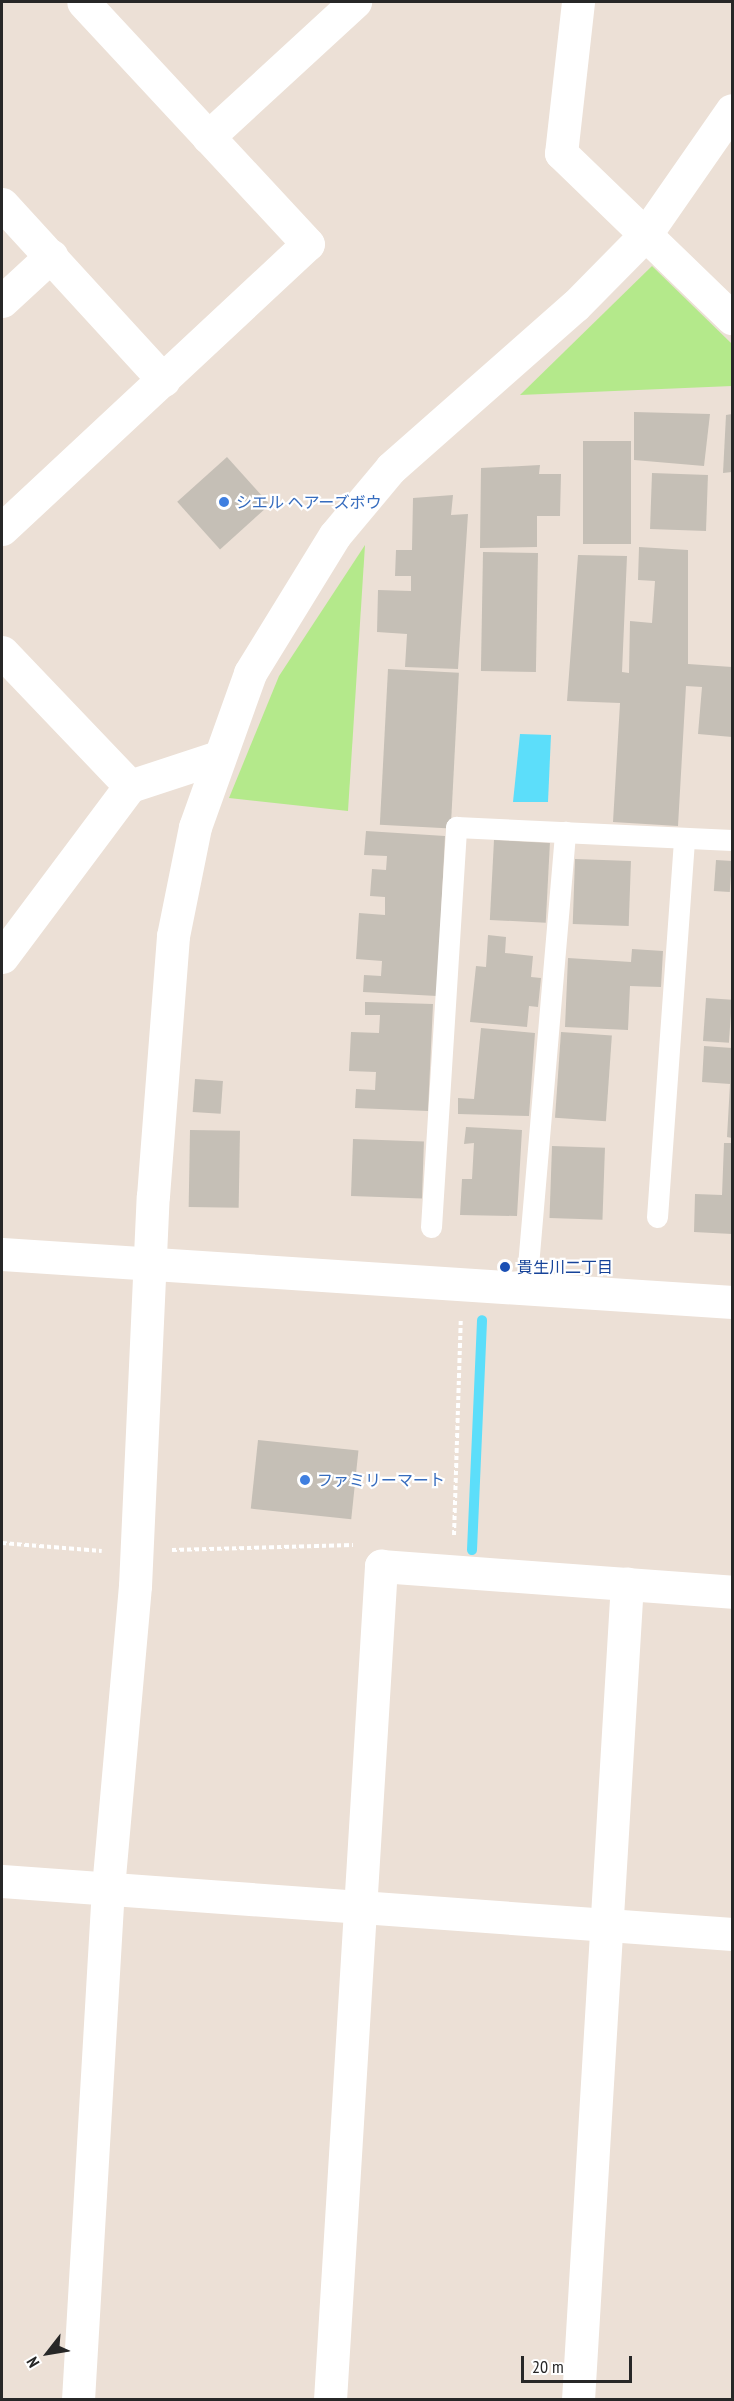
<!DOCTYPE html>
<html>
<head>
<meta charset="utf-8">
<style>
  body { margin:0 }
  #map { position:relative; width:734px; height:2401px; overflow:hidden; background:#ece0d6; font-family:"PT Sans Narrow","Noto Sans JP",sans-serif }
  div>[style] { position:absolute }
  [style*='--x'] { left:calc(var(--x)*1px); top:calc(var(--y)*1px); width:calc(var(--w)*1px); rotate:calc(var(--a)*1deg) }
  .green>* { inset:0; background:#b4e98b }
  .water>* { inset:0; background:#5cdefa }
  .stream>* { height:10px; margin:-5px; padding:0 5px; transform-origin:5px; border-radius:5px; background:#5cdefa }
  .building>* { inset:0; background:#c5bfb6; transform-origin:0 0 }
  .path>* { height:4px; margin-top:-2px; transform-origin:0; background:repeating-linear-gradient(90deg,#fff 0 4.5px,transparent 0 7.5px) }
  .lane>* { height:21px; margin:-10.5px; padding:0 10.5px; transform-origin:10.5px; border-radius:10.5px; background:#fff }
  .street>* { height:33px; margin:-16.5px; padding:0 16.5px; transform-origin:16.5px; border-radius:16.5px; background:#fff }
  .secondary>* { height:33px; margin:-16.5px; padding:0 16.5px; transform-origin:16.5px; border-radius:16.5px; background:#fff }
  .dots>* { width:16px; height:16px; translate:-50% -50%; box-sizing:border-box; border:3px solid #fff; border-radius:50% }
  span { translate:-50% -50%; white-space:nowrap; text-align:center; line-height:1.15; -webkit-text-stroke:4.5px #fff; paint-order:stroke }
  .shop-label { font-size:16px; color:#366cbe }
  .left { translate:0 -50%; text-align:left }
  .transit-label { font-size:16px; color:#164399 }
  .frame { position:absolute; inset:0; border:3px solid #272727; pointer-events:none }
  .north { position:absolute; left:18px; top:2323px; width:60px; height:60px; -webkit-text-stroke:4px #fff; paint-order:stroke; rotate:239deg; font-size:16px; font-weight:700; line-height:24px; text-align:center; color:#272727 }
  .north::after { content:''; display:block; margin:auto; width:21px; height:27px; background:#272727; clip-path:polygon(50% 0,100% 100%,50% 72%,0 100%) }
  .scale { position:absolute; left:521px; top:2356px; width:111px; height:27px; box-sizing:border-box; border:3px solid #272727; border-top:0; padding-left:8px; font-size:18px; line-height:21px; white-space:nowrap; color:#272727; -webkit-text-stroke:4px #fff; paint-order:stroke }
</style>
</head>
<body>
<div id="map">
  <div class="green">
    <div style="clip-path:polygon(652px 266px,732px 344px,732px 386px,520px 395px)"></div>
    <div style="clip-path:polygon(365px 545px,348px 811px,229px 798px,279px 676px)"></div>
  </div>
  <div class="water">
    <div style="clip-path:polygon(520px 734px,551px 735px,548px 802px,513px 802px)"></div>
  </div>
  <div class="stream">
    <div style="--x:472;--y:1550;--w:230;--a:-87.5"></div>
  </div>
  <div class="building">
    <div style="clip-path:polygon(634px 412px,710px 414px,704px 466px,634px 460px)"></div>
    <div style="clip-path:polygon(732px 414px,732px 472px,723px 473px,726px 415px)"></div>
    <div style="left:583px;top:441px;width:48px;height:103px"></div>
    <div style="left:227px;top:457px;width:64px;height:67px;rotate:48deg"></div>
    <div style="clip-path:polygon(540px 465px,539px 474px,561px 474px,560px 516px,537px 516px,537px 547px,480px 548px,481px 468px)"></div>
    <div style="left:652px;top:473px;width:56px;height:56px;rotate:2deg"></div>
    <div style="clip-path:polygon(453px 495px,451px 515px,468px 514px,458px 669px,405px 667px,407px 634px,377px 632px,378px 590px,411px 591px,411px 576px,395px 576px,396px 550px,412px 550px,413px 498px)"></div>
    <div style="clip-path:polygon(639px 547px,688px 550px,688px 664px,732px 667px,732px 737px,698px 734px,702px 687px,686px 686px,678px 826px,613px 822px,620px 703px,567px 701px,578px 555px,627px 556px,622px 672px,629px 673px,630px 621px,652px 623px,655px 581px,638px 580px)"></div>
    <div style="left:483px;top:552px;width:55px;height:119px;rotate:1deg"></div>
    <div style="left:388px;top:669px;width:71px;height:156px;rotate:3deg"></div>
    <div style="clip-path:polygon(366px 831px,445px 836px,437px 996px,363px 992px,364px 975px,381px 976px,382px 961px,356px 959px,359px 913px,385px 915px,385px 897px,370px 896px,372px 869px,386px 870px,387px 856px,364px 855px)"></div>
    <div style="left:494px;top:840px;width:56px;height:80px;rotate:3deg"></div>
    <div style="left:575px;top:859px;width:56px;height:65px;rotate:2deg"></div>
    <div style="left:716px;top:860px;width:16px;height:31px;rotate:4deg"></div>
    <div style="clip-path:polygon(488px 935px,506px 937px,505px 953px,533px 956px,531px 977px,541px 978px,538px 1007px,529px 1006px,527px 1027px,470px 1022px,476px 966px,486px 967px)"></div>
    <div style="clip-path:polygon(632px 949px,663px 951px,661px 987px,630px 986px,628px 1030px,565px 1027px,568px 958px,631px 962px)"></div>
    <div style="left:706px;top:998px;width:26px;height:43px;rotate:4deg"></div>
    <div style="clip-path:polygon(365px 1002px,433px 1004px,428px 1111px,355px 1108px,356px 1089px,375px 1090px,376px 1072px,349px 1071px,351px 1032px,379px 1033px,380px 1015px,365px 1015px)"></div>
    <div style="clip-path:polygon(481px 1028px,535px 1033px,529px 1116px,458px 1114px,458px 1098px,474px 1099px)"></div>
    <div style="left:561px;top:1032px;width:51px;height:86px;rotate:4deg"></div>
    <div style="clip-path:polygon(704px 1046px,732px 1048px,732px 1138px,727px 1137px,730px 1084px,702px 1082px)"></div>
    <div style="left:195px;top:1079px;width:28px;height:33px;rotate:4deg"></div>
    <div style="clip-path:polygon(466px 1127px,522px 1130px,517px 1216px,460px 1215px,462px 1179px,472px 1179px,474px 1143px,464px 1144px)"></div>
    <div style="left:190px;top:1130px;width:50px;height:77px;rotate:1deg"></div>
    <div style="left:353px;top:1139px;width:71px;height:57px;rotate:2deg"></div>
    <div style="clip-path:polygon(724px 1143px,732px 1143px,732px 1234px,694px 1232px,695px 1194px,722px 1195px)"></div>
    <div style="left:552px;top:1146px;width:53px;height:72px;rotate:2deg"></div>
    <div style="left:258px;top:1440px;width:101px;height:69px;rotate:6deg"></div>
  </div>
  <div class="path">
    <div style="--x:454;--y:1535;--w:217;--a:-88.2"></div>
    <div style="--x:2;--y:1543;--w:100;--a:4.6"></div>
    <div style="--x:172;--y:1550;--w:181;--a:-1.6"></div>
  </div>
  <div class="lane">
    <div style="--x:657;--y:1217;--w:380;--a:-85.9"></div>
    <div style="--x:431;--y:1227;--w:401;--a:-86.4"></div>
    <div style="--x:456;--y:827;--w:276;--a:2.7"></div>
    <div style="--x:526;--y:1289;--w:459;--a:-85.1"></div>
  </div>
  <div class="street">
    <div style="--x:578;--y:2;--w:152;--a:96.4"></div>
    <div style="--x:561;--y:153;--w:238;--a:44"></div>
    <div style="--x:208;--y:137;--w:200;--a:-42.6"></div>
    <div style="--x:2;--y:204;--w:239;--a:47.5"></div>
    <div style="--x:2;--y:301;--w:67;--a:-42.6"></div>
    <div style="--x:2;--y:529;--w:418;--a:-43"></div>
    <div style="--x:308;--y:244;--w:330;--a:-132.9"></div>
    <div style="--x:2;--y:652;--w:185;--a:46.3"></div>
    <div style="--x:2;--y:957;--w:214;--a:-53.2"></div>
    <div style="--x:130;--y:786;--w:89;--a:-18.2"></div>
    <div style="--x:2;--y:1881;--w:732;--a:4.15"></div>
    <div style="--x:330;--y:2400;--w:836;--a:-86.5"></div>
    <div style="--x:381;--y:1566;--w:352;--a:4.2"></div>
    <div style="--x:578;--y:2400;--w:818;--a:-86.57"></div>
  </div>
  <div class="secondary">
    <div style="--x:2;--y:1254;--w:732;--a:3.76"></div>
    <div style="--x:78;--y:2400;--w:513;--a:-86.65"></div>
    <div style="--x:108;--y:1888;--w:303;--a:-84.9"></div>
    <div style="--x:135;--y:1586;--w:390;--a:-87.4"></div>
    <div style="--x:153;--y:1196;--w:261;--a:-85.6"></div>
    <div style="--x:173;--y:936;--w:111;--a:-78.6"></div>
    <div style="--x:195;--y:827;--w:164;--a:-70.3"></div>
    <div style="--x:250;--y:673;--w:162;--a:-58.4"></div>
    <div style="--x:335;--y:535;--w:87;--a:-50.1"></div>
    <div style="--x:391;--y:468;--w:245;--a:-41.4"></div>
    <div style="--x:575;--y:306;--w:100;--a:-45.4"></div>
    <div style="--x:645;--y:235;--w:152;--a:-55.2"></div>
  </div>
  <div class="dots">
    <div style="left:224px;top:502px;background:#3f7fe0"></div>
    <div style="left:505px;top:1267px;background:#1a4fb4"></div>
    <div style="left:305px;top:1480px;background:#3f7fe0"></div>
  </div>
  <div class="shop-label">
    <span class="left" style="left:236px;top:502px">シエル ヘアーズボウ</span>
    <span class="left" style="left:317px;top:1480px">ファミリーマート</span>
  </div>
  <div class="transit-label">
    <span class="left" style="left:517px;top:1267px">貴生川二丁目</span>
  </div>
  <div class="frame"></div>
  <div class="north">N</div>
  <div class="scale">20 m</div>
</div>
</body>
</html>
